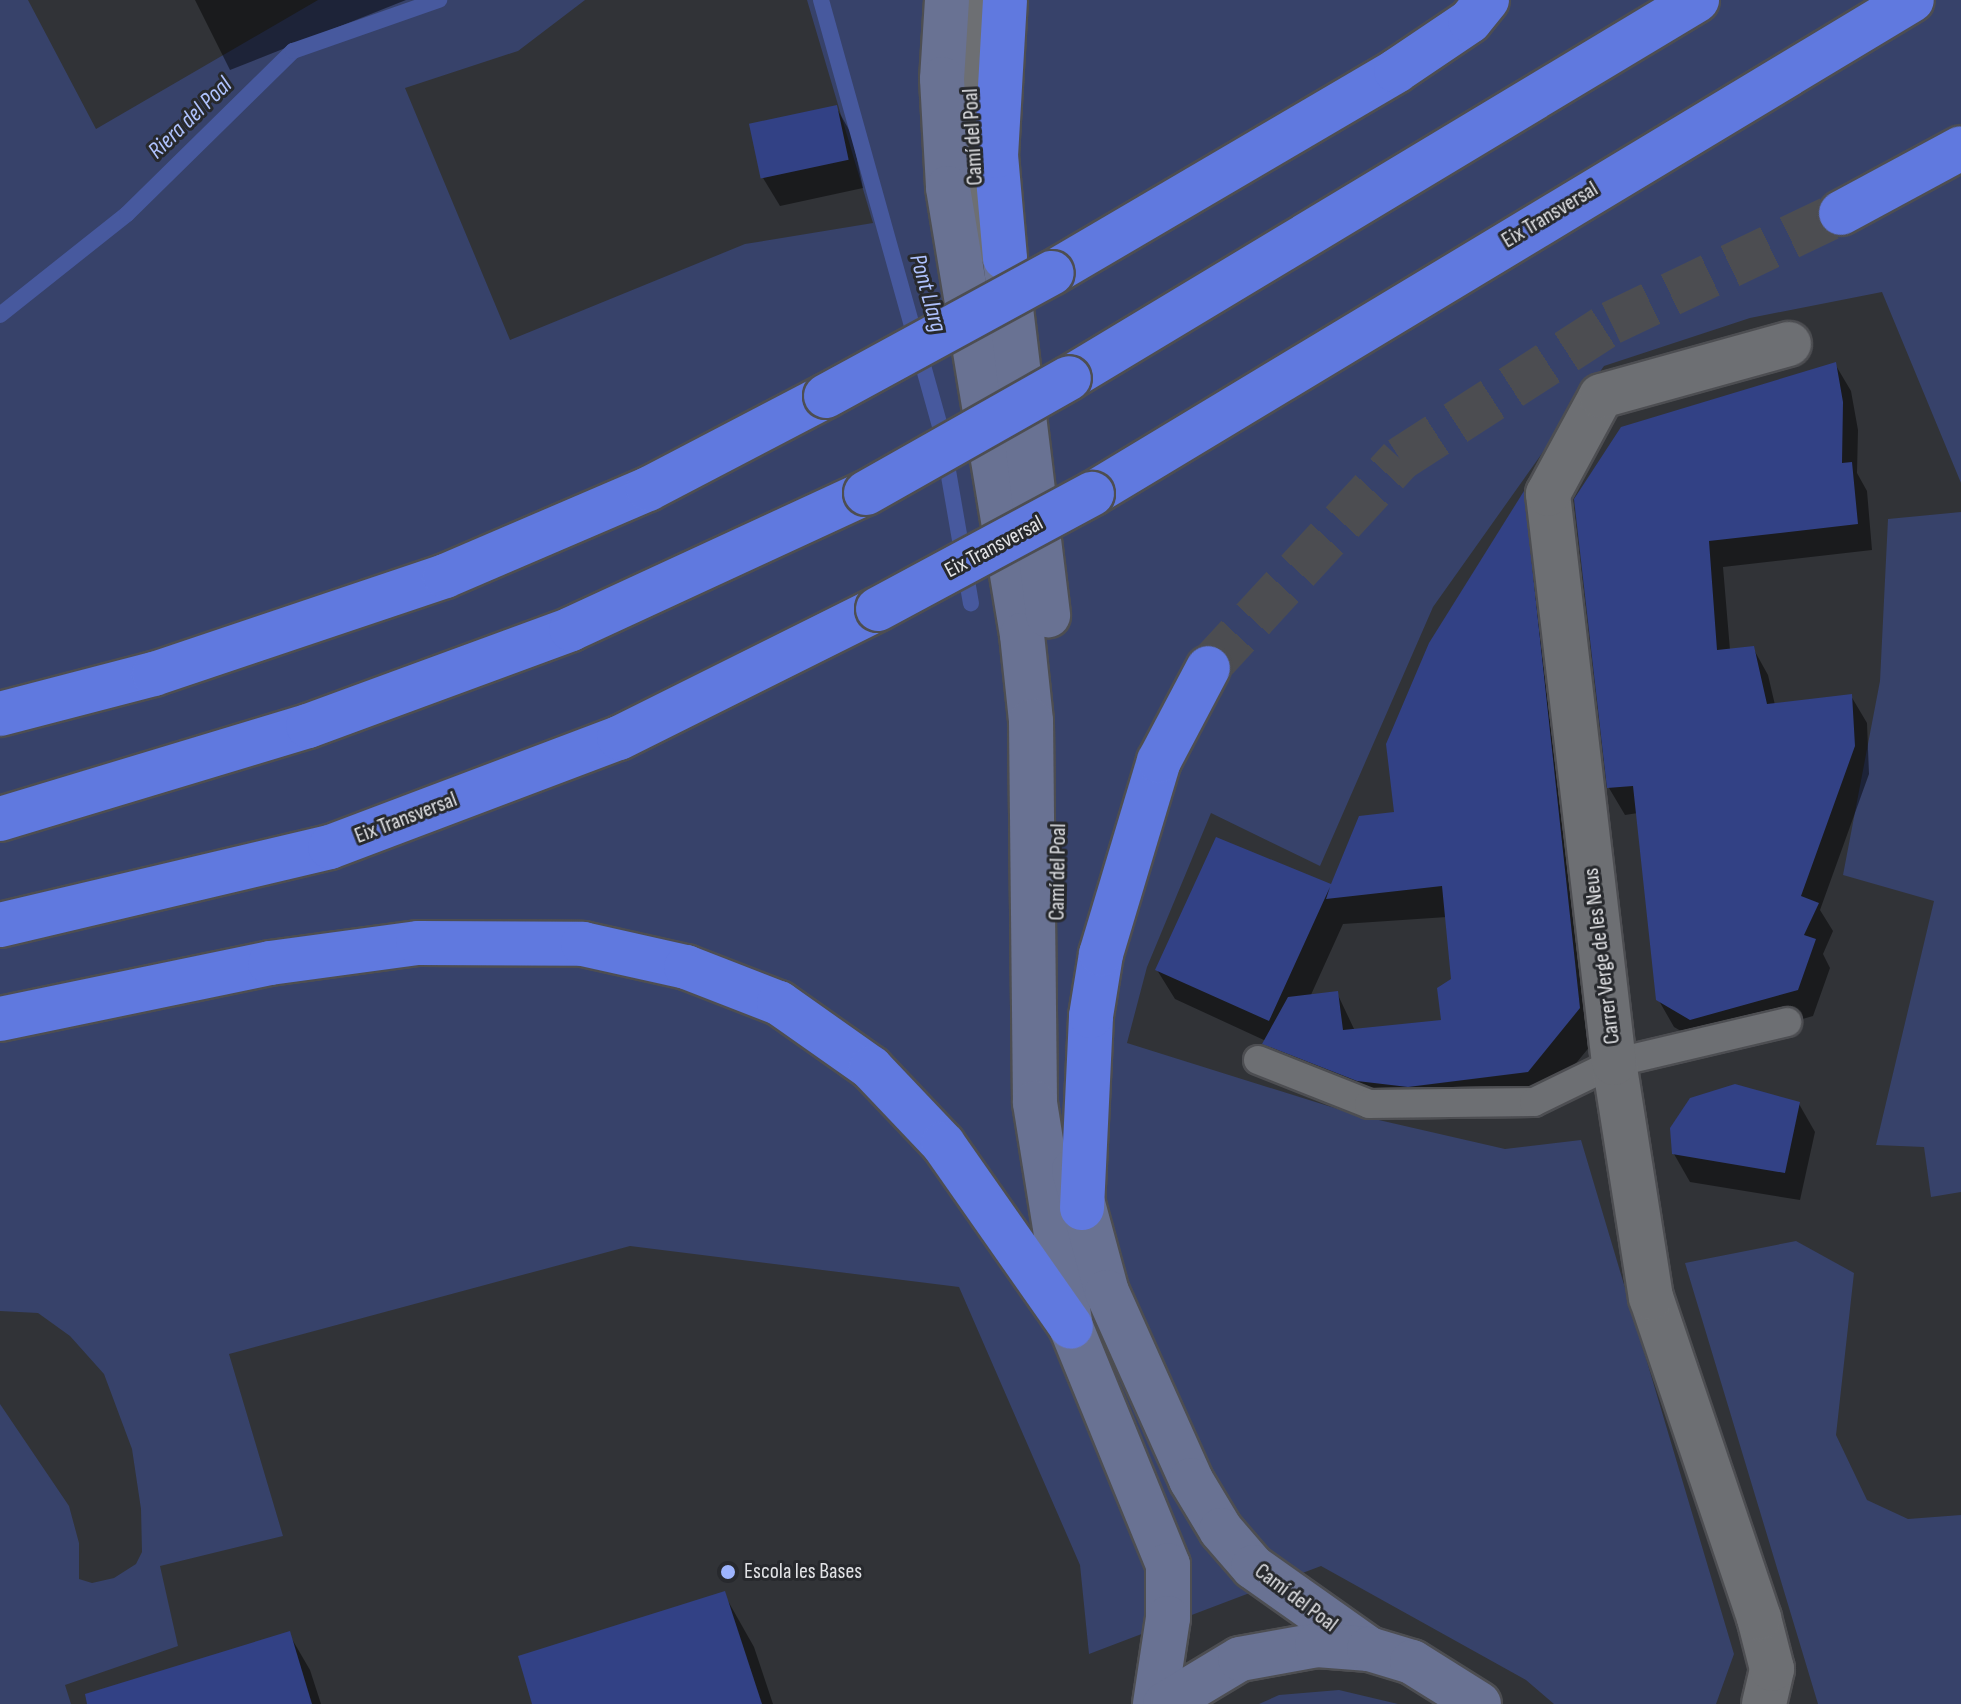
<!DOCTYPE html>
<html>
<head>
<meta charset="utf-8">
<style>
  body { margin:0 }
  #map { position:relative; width:1961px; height:1704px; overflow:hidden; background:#313337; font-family:"Sofia Sans Condensed",sans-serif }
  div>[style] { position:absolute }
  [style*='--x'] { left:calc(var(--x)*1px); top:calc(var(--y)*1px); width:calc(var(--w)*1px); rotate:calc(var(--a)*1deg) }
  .green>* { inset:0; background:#37426a }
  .shadow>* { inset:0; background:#0007 }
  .stream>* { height:16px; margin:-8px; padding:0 8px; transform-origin:8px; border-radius:8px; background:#47599e }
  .building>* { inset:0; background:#324185; transform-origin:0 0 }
  .highway-tunnel>* { height:44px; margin-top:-22px; transform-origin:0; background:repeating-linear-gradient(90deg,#4c4d51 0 44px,transparent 0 66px) }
  .roads { filter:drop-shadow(2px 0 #4d4e52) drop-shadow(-2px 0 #4d4e52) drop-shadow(0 2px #4d4e52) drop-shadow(0 -2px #4d4e52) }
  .lane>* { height:28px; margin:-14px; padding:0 14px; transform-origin:14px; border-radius:14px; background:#6d6f73 }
  .street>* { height:44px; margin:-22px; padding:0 22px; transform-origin:22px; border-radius:22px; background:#6d6f73 }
  .secondary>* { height:44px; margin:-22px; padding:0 22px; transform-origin:22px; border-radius:22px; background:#697293 }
  .highway>* { height:44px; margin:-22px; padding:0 22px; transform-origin:22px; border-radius:22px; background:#6079df }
  .bridges { filter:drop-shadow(2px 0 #4d4e52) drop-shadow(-2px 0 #4d4e52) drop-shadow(0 2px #4d4e52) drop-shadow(0 -2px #4d4e52) }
  .highway-bridge>* { height:44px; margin:-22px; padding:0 22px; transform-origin:22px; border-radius:22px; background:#6079df }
  .dots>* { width:22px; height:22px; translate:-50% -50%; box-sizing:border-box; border:4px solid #27292d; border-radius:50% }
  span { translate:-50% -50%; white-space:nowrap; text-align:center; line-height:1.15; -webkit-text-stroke:6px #27292d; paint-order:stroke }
  .street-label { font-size:22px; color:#e2e3e6 }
  .poi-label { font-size:22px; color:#e2e3e6 }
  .left { translate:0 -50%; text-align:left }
  .water-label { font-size:24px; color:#afc2fd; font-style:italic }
</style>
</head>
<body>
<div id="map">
  <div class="green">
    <div style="clip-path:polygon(0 0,28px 0,96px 129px,318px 0,585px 0,518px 51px,405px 88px,510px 340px,745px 244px,873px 223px,807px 0,1961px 0,1961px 483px,1882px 292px,1750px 318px,1604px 366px,1433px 607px,1320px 866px,1211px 813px,1147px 967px,1127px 1043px,1357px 1115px,1505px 1149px,1581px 1140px,1734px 1654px,1716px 1704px,1554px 1704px,1526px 1680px,1321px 1566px,1089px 1654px,1080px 1565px,959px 1287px,630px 1246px,229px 1354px,283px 1536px,160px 1566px,178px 1646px,65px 1685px,71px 1704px,0 1704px,0 1404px,69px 1506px,79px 1543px,79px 1579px,92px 1583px,114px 1578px,136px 1564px,142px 1552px,141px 1509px,132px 1449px,104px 1374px,70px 1336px,38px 1313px,0 1311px)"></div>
    <div style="clip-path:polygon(1961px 512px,1961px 1192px,1931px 1197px,1924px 1147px,1876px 1145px,1934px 901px,1843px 875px,1880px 681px,1888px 519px)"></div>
    <div style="clip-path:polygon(1796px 1241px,1854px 1273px,1836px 1435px,1867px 1500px,1908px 1519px,1961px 1515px,1961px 1704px,1818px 1704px,1685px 1263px)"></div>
    <div style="clip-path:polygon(1339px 1690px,1398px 1704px,1259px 1704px,1279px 1695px)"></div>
  </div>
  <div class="shadow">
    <div style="clip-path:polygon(195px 0,406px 0,230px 70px)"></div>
    <div style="clip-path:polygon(836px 107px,852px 135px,863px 188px,780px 206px,763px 178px)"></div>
    <div style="clip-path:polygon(1835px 364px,1851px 391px,1858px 430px,1857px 473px,1867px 491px,1872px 550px,1723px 567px,1730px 650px,1753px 648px,1768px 675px,1775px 705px,1851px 696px,1867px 723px,1869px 774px,1820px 910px,1833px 931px,1823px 954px,1830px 968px,1813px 1016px,1707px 1046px,1674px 1027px,1658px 999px,1638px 813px,1625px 815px,1609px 788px,1576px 499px)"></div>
    <div style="clip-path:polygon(evenodd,1524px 495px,1540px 523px,1596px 1039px,1545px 1101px,1426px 1116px,1282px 1074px,1266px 1041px,1175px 999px,1157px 970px,1217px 840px,1332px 887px,1396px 814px,1524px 495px,1447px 917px,1453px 980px,1443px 1022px,1355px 1031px,1337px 993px,1310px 997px,1343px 924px,1447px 917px)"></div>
    <div style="clip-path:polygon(1735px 1086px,1799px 1104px,1815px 1132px,1800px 1200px,1690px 1182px,1674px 1154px)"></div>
    <div style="clip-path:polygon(724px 1594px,754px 1647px,773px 1704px,534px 1704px)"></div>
    <div style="clip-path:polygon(289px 1634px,310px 1670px,321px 1704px,125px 1704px)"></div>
  </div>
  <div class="stream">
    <div style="--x:821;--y:0;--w:446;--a:74.4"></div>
    <div style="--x:941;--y:430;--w:176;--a:80.2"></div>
    <div style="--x:0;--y:315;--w:162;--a:-38.5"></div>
    <div style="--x:127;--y:214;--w:233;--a:-44.5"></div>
    <div style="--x:293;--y:51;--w:155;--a:-19.3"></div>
  </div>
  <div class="building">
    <div style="left:837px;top:105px;width:56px;height:90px;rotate:78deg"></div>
    <div style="clip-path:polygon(1836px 362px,1843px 402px,1842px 463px,1852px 462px,1858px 524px,1709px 541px,1717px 650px,1754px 646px,1767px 704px,1852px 694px,1855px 746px,1801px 896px,1819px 903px,1804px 935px,1816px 939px,1798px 990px,1690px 1020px,1656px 1000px,1633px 786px,1607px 788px,1574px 499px,1621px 427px)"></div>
    <div style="clip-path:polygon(1524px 491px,1580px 1008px,1528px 1072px,1408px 1087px,1357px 1081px,1262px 1044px,1288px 997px,1338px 991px,1343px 1030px,1441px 1020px,1437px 988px,1451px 979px,1442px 886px,1326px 899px,1330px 887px,1269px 1021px,1155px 970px,1216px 837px,1331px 884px,1359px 816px,1394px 812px,1386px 744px,1429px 643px)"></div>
    <div style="clip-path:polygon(1735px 1084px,1800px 1102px,1785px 1173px,1672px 1154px,1670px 1128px,1690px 1098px)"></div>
    <div style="clip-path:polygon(725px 1591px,762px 1704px,532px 1704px,518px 1656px)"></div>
    <div style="clip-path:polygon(290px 1631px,312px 1704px,87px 1704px,85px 1694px)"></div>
  </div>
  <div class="highway-tunnel">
    <div style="--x:1208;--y:668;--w:284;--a:-47.4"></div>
    <div style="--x:1400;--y:459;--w:251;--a:-32.8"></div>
    <div style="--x:1611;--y:323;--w:255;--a:-25.6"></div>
  </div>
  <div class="roads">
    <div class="lane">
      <div style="--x:1258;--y:1060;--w:119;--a:21.6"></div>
      <div style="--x:1369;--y:1104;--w:165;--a:-0.7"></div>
      <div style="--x:1534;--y:1102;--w:89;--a:-26"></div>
      <div style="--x:1614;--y:1063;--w:178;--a:-13.3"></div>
    </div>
    <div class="street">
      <div style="--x:976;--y:0;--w:170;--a:91.3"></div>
      <div style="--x:972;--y:170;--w:28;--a:82"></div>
      <div style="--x:976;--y:198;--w:64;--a:64.2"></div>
      <div style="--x:1764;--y:1704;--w:36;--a:-77"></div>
      <div style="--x:1772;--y:1669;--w:53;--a:-104.3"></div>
      <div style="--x:1759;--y:1618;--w:338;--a:-108.6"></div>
      <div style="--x:1651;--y:1298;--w:238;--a:-98.9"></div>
      <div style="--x:1614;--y:1063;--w:573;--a:-96.62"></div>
      <div style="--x:1548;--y:494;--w:111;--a:-61.6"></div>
      <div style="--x:1601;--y:396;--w:195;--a:-15.5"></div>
    </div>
    <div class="secondary">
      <div style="--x:947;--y:0;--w:79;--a:93.6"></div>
      <div style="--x:942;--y:79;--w:109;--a:86.8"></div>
      <div style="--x:948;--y:188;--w:453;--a:80.6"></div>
      <div style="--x:1022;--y:635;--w:86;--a:84"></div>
      <div style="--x:1031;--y:721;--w:382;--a:89.4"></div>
      <div style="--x:1035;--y:1103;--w:227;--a:80.9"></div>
      <div style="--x:1071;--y:1327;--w:257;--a:67.8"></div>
      <div style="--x:1168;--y:1565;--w:53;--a:90"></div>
      <div style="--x:1168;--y:1618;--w:87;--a:98.6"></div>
      <div style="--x:1005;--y:259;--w:359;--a:83.1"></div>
      <div style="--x:1074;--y:1170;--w:126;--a:74.9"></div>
      <div style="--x:1107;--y:1292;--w:206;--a:65.9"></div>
      <div style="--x:1191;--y:1480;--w:58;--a:59"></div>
      <div style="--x:1221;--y:1530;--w:49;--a:49.1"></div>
      <div style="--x:1253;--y:1567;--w:142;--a:35.3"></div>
      <div style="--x:1165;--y:1704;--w:87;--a:-31"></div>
      <div style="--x:1240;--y:1659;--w:78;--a:-10.3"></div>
      <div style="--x:1317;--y:1645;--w:52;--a:4.4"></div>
      <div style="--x:1369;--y:1649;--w:45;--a:16.8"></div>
      <div style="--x:1412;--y:1662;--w:79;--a:32.1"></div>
    </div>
    <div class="highway">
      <div style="--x:1841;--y:213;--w:136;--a:-28.4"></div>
      <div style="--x:1005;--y:258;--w:102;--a:-95"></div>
      <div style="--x:996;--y:156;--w:156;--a:-86.7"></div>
      <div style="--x:1052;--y:273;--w:399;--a:-30.4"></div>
      <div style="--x:1396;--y:71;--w:89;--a:-34"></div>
      <div style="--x:1470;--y:21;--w:27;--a:-51"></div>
      <div style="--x:1069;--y:378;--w:733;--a:-31.04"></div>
      <div style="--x:1092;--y:494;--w:957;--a:-31.07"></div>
      <div style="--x:0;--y:714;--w:159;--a:-14.6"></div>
      <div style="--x:154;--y:674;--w:307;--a:-18.6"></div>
      <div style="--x:445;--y:576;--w:221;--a:-23.2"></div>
      <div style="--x:648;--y:489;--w:201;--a:-27.6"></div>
      <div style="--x:0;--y:819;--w:322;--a:-16.8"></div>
      <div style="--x:308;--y:726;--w:280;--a:-20.2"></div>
      <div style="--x:571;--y:629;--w:325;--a:-24.8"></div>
      <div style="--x:0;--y:925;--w:339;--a:-13.3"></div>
      <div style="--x:330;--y:847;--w:309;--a:-20.7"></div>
      <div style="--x:619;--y:738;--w:289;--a:-26.5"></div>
      <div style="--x:0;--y:1019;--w:276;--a:-11.7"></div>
      <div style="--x:270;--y:963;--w:149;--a:-7.7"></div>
      <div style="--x:418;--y:943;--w:165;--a:0.3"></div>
      <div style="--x:583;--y:944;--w:106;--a:12.6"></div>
      <div style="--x:686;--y:967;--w:100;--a:21.2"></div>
      <div style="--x:779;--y:1003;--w:113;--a:35.2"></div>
      <div style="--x:871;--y:1068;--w:105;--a:46.5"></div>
      <div style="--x:943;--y:1144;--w:223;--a:55"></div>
      <div style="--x:1082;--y:1208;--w:192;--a:-87.3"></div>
      <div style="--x:1091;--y:1016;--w:63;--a:-80.8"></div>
      <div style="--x:1101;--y:954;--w:202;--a:-73.3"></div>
      <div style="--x:1159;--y:761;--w:105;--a:-62.2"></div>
    </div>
  </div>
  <div class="bridges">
    <div class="highway-bridge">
      <div style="--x:826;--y:396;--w:257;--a:-28.6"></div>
      <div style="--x:866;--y:493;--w:233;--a:-29.5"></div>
      <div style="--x:878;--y:609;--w:243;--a:-28.3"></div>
    </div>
  </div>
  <div class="dots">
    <div style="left:728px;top:1572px;background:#9db4fd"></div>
  </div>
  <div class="street-label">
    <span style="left:973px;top:137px;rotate:-93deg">Camí del Poal</span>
    <span style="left:1550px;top:215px;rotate:-31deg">Eix Transversal</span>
    <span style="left:994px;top:547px;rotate:-28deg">Eix Transversal</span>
    <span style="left:406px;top:818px;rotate:-21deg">Eix Transversal</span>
    <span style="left:1058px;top:872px;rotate:-89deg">Camí del Poal</span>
    <span style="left:1602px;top:956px;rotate:-97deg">Carrer Verge de les Neus</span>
    <span style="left:1296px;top:1598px;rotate:37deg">Camí del Poal</span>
  </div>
  <div class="poi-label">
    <span class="left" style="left:744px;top:1572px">Escola les Bases</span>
  </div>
  <div class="water-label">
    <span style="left:190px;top:118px;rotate:-44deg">Riera del Poal</span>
    <span style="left:928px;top:293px;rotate:74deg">Pont Llarg</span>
  </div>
</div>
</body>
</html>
